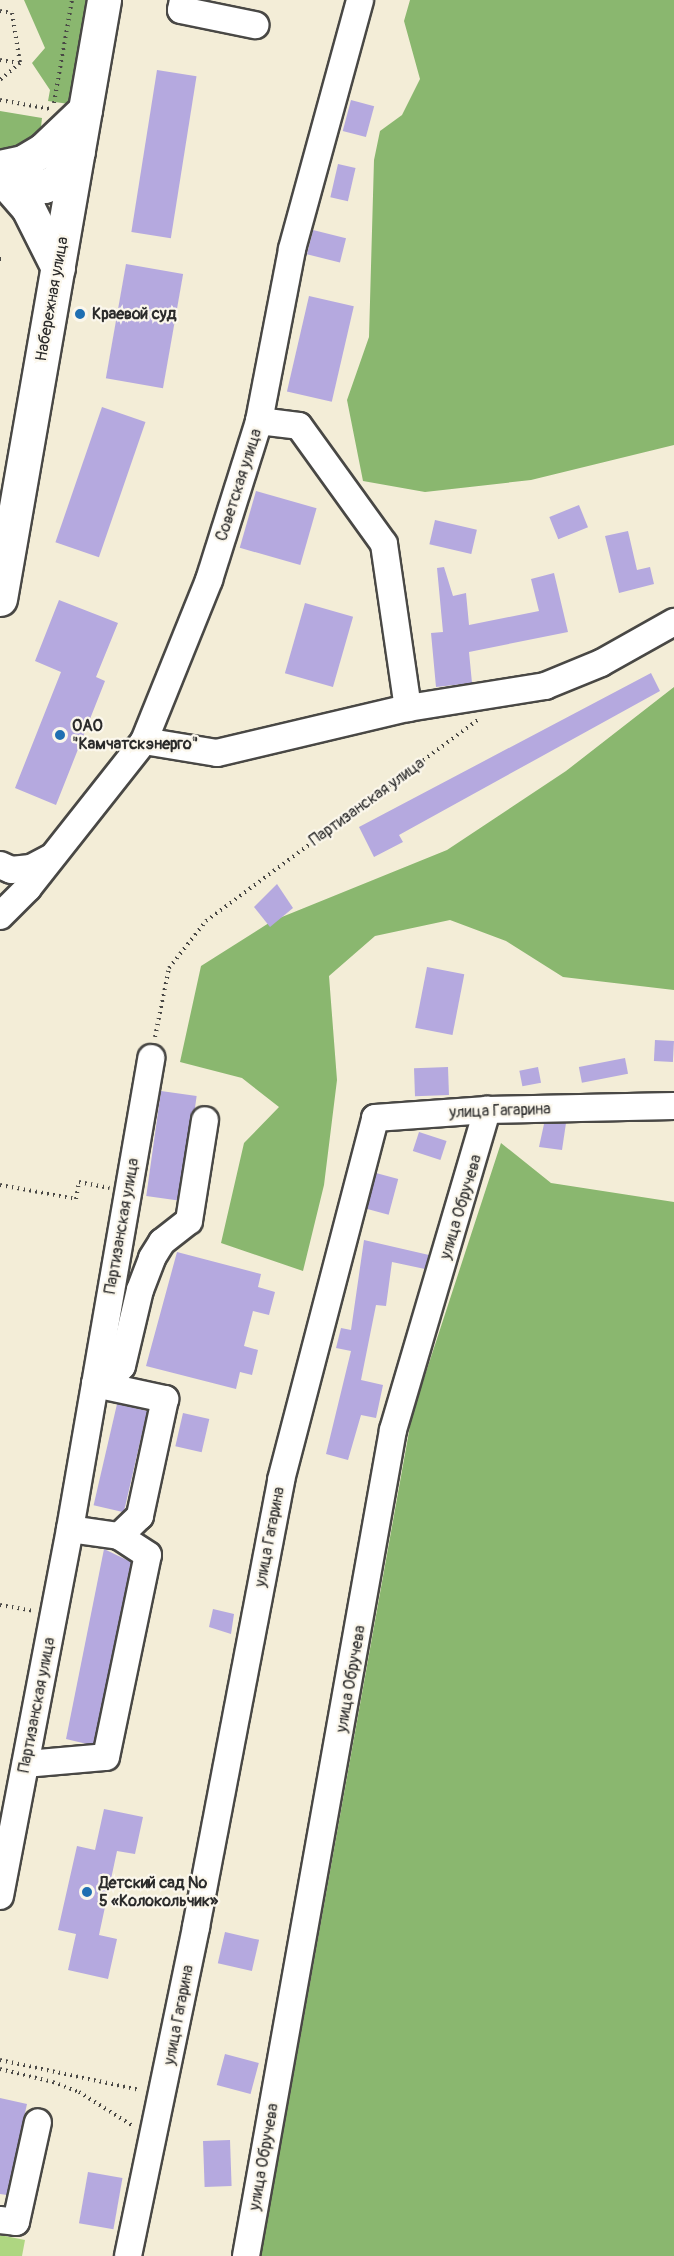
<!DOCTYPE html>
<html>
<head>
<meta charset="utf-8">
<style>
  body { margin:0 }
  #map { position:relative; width:674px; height:2256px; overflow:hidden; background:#f3edd7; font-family:Pangolin,sans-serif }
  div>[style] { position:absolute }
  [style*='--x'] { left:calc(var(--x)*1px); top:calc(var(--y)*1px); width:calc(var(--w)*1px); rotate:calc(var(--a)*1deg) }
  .green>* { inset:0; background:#aed681 }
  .forest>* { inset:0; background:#8ab76f }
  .building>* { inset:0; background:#b5a9df; transform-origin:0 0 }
  .path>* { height:4px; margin-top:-2px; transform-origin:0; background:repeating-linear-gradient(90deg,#494845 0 1.5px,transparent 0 6px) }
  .roads { filter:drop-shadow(2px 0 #494845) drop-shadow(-2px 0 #494845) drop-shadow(0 2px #494845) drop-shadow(0 -2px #494845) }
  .minor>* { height:26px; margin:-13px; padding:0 13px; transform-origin:13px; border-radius:13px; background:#fff }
  .major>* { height:33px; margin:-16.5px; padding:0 16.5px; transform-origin:16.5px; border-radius:16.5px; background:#fff }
  .dots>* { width:16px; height:16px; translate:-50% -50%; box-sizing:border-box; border:3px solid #fbf7ec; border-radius:50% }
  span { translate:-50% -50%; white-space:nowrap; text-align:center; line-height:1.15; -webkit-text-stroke:4.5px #fbf7ec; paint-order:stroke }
  .street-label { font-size:16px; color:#2b2b2b }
  .poi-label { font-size:16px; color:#2b2b2b; font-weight:700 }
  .left { translate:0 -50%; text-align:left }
</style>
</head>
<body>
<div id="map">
  <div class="green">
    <div style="clip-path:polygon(0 2235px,25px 2240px,22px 2256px,0 2256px)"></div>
  </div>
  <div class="forest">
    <div style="clip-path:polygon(24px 0,86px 0,69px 104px,48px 101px,50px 90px,32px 63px,45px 48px)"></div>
    <div style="clip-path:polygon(410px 0,674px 0,674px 445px,531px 480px,425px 492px,363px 481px,347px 400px,369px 337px,374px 160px,380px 131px,402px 115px,420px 79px,404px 21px)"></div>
    <div style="clip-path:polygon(0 111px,42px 118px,40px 136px,18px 151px,0 148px)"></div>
    <div style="clip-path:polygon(674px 687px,674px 990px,563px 977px,506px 941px,450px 920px,375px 936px,329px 976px,337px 1080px,324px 1185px,303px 1271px,221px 1243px,244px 1143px,279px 1107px,242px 1078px,180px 1062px,201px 966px,272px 921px,447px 850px,566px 771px)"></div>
    <div style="clip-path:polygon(501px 1143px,551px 1183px,674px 1202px,674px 2256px,261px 2256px,412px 1415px)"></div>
  </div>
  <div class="building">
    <div style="left:157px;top:70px;width:40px;height:164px;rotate:9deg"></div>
    <div style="left:351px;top:100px;width:24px;height:32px;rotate:15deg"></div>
    <div style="left:338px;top:164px;width:18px;height:34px;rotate:13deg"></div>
    <div style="left:313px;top:230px;width:34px;height:25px;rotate:14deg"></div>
    <div style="left:126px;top:264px;width:58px;height:116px;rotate:10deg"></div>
    <div style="left:309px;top:296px;width:46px;height:98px;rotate:13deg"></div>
    <div style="left:102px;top:407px;width:46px;height:143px;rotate:19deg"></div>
    <div style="left:256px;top:491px;width:63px;height:59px;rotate:16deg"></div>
    <div style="left:579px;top:505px;width:24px;height:32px;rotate:68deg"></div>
    <div style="left:435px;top:520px;width:43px;height:25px;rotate:13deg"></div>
    <div style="clip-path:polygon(628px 531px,637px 570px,650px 567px,654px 584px,619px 593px,605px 536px)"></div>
    <div style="clip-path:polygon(444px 567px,453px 596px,466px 593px,469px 625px,539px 611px,531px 579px,554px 573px,568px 632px,469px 652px,472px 683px,436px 687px,431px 633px,443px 632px,437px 568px)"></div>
    <div style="clip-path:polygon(59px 600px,118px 623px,96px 677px,105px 681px,56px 805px,15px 788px,61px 672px,35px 661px)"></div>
    <div style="left:305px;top:603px;width:50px;height:73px;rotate:16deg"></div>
    <div style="clip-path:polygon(651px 673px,660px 691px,399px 835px,403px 842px,374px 857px,359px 827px)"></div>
    <div style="clip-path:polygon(277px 884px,293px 908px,270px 927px,254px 907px)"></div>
    <div style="left:427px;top:967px;width:38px;height:62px;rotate:11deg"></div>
    <div style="left:655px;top:1040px;width:19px;height:21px;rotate:3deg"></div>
    <div style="left:625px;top:1058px;width:16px;height:47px;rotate:79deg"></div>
    <div style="left:448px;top:1067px;width:28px;height:34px;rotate:88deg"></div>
    <div style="left:538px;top:1067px;width:16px;height:19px;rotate:79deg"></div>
    <div style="left:161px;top:1091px;width:36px;height:106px;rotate:8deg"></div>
    <div style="clip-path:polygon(566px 1123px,562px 1150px,539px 1147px,544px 1124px)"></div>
    <div style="left:419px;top:1132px;width:29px;height:20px;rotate:18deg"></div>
    <div style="left:376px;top:1173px;width:23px;height:37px;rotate:15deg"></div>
    <div style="clip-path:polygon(364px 1240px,429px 1255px,425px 1269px,392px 1262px,386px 1306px,376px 1305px,361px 1380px,383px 1385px,376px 1418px,361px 1415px,348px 1460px,326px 1454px,351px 1351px,336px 1348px,341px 1328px,351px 1330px)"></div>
    <div style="clip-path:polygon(177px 1252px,261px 1274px,258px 1287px,275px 1292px,269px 1315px,253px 1311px,244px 1346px,258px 1350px,252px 1375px,240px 1372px,236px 1389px,146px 1366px)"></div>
    <div style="left:117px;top:1404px;width:31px;height:104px;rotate:13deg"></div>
    <div style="left:183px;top:1413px;width:27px;height:34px;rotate:13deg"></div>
    <div style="clip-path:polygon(104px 1549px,131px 1562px,94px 1743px,87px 1744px,66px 1739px)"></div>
    <div style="clip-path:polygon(213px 1609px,234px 1614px,231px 1634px,209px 1627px)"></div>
    <div style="clip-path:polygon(104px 1809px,143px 1817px,135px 1854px,117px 1851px,99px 1935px,117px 1939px,108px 1979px,68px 1970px,76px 1934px,58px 1930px,77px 1846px,95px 1850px)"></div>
    <div style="left:225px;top:1932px;width:35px;height:32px;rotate:13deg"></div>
    <div style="left:225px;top:2054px;width:35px;height:32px;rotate:15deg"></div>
    <div style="clip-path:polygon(0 2098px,27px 2104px,7px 2195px,0 2194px)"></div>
    <div style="left:230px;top:2140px;width:46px;height:27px;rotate:88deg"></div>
    <div style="left:88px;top:2172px;width:35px;height:52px;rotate:10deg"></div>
  </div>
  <div class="path">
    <div style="--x:0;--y:11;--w:12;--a:9"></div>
    <div style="--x:12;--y:13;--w:51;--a:80.9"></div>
    <div style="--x:20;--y:63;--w:26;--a:140"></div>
    <div style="--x:0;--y:60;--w:19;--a:9"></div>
    <div style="--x:0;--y:100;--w:51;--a:10.2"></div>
    <div style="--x:54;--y:103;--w:105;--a:-80.1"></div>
    <div style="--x:0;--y:259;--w:1;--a:0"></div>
    <div style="--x:155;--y:1037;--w:70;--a:-78.5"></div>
    <div style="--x:169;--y:968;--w:60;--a:-51.8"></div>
    <div style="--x:206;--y:921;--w:340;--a:-36.5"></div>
    <div style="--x:0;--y:1185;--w:77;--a:10.4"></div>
    <div style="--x:76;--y:1199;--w:17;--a:-80"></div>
    <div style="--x:79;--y:1182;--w:31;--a:11"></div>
    <div style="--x:0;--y:1605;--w:34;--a:10"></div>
    <div style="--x:0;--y:2060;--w:143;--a:12.1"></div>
    <div style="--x:0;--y:2069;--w:55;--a:13.8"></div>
    <div style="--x:53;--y:2082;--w:28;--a:21"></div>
    <div style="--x:79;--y:2092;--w:64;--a:32.2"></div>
  </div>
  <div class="roads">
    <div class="minor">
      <div style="--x:183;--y:0;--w:10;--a:101"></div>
      <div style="--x:181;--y:10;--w:76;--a:11.5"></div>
      <div style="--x:259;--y:421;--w:40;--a:7.1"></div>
      <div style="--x:299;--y:426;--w:145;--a:54.2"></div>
      <div style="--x:384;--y:544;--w:166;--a:81.7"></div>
      <div style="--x:144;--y:741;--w:74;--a:9.3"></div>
      <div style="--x:217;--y:753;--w:196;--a:-13.3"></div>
      <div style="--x:408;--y:708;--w:139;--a:-9.1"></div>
      <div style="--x:545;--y:686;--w:61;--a:-22.3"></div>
      <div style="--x:601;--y:663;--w:84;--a:-29.3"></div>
      <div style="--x:0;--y:865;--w:12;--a:24"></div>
      <div style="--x:11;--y:870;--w:20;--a:-6"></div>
      <div style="--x:31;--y:868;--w:21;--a:-28"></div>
      <div style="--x:0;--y:916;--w:40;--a:-45"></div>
      <div style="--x:28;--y:888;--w:187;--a:-51.7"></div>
      <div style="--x:144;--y:741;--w:174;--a:-68"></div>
      <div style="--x:209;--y:580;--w:167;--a:-72.5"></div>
      <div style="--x:259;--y:421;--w:175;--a:-79.1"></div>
      <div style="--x:292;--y:249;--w:258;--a:-74.7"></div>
      <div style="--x:95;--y:1384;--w:20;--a:-24"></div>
      <div style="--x:113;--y:1376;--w:13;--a:-48"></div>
      <div style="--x:122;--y:1366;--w:78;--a:-76.7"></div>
      <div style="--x:140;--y:1290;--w:34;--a:-69"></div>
      <div style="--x:152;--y:1258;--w:19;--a:-58"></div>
      <div style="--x:162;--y:1242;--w:34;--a:-38"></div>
      <div style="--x:189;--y:1221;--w:102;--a:-81"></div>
      <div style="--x:95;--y:1384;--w:72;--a:12.1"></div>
      <div style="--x:165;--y:1399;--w:120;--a:102.1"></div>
      <div style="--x:140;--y:1516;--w:29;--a:136"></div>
      <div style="--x:26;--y:1764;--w:80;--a:-5"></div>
      <div style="--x:106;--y:1757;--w:206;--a:-78.3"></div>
      <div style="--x:148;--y:1555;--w:35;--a:-147"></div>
      <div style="--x:119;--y:1536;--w:49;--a:-171.9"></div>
      <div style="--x:0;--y:1896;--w:374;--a:-79.2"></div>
      <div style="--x:70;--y:1529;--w:478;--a:-80.2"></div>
      <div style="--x:0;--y:2220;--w:16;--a:7"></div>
      <div style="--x:16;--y:2222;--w:102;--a:-77.6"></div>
      <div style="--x:128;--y:2256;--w:336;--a:-78.3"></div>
      <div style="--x:196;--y:1927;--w:455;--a:-79.2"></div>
      <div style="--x:281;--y:1480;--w:374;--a:-75.4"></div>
      <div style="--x:375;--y:1118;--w:112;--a:-4.1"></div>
      <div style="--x:487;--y:1110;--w:187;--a:-1.2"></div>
      <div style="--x:246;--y:2256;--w:839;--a:-79.91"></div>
      <div style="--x:393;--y:1430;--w:334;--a:-73.6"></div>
    </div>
    <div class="major">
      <div style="--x:0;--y:167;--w:24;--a:-12"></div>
      <div style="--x:23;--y:162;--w:23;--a:-31"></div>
      <div style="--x:43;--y:150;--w:58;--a:-43.6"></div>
      <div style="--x:0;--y:173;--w:27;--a:28"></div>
      <div style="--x:24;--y:186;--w:20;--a:0"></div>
      <div style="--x:44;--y:186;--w:12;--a:-20"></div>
      <div style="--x:55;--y:182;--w:38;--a:-53"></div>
      <div style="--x:0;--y:176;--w:43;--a:48.8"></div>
      <div style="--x:28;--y:208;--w:67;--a:63.4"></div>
      <div style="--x:0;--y:599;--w:608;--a:-80.15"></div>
    </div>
  </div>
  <div class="dots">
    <div style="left:80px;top:314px;background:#1f6fb2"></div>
    <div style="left:60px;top:735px;background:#1f6fb2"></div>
    <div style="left:87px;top:1892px;background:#1f6fb2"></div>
  </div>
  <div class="street-label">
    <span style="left:52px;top:299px;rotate:-80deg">Набережная улица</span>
    <span style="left:239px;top:485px;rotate:-72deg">Советская улица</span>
    <span style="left:367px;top:802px;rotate:-36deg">Партизанская улица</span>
    <span style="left:500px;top:1111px;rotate:-2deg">улица Гагарина</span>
    <span style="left:461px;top:1207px;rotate:-73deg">улица Обручева</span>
    <span style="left:122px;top:1226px;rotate:-80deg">Партизанская улица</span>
    <span style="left:270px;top:1537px;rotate:-79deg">улица Гагарина</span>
    <span style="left:351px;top:1679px;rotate:-80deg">улица Обручева</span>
    <span style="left:37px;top:1705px;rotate:-79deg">Партизанская улица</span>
    <span style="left:179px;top:2015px;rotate:-79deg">улица Гагарина</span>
    <span style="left:264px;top:2157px;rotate:-80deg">улица Обручева</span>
  </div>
  <div class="poi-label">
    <span class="left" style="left:92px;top:314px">Краевой суд</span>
    <span class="left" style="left:72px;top:735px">ОАО<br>"Камчатскэнерго"</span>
    <span class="left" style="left:99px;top:1892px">Детский сад №<br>5 «Колокольчик»</span>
  </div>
</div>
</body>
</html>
